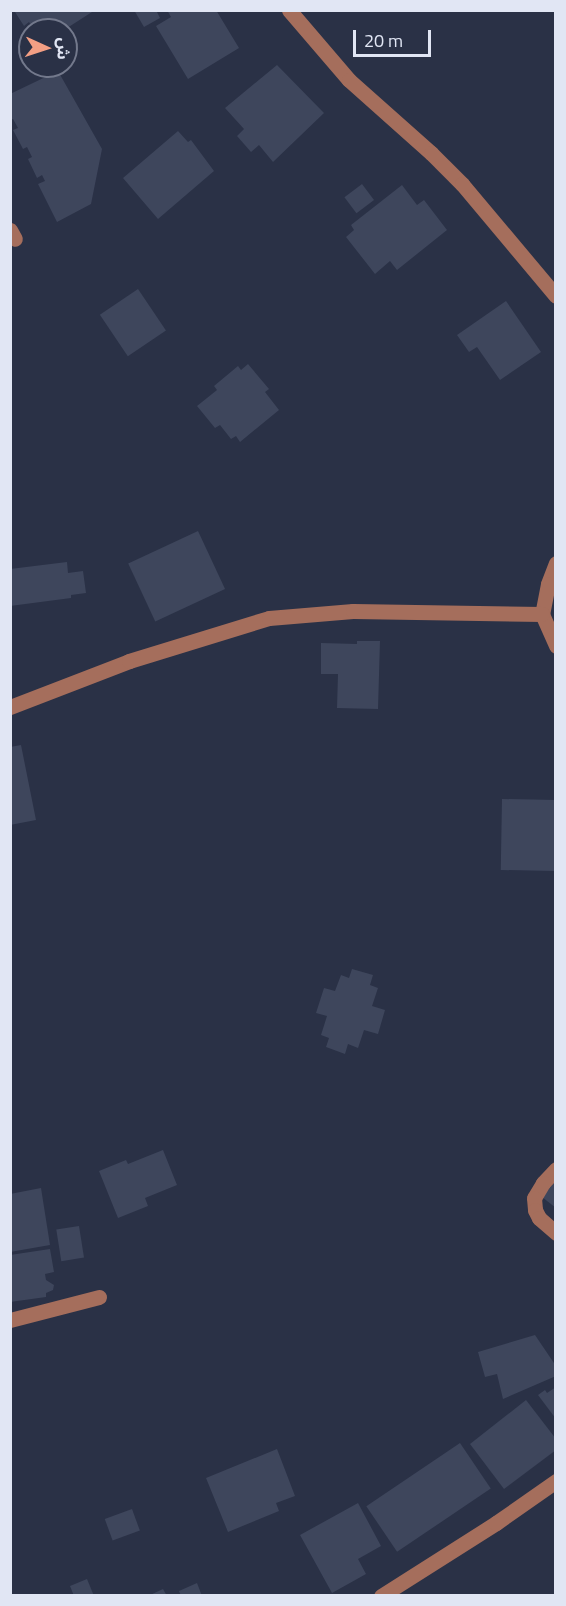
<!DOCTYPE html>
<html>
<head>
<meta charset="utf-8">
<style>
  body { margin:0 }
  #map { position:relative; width:566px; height:1606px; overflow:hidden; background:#2a3146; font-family:"Titillium Web","Noto Sans Arabic",sans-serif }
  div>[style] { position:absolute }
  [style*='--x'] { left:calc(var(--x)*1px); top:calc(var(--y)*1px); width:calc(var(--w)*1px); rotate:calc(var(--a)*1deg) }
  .building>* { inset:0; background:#3e465c; transform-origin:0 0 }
  .minor>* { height:15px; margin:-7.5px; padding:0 7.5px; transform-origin:7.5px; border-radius:7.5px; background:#a56e5c }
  span { translate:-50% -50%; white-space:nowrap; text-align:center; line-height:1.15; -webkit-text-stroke:5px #2a3146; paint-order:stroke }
  .frame { position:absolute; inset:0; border:12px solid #e1e6f4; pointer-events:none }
  .north { position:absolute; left:18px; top:18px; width:60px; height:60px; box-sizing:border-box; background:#2a3146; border:2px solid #73798c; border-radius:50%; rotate:93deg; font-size:16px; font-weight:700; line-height:24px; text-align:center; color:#e1e6f4 }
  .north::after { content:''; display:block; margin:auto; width:21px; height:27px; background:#f39f84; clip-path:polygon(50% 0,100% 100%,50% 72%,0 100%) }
  .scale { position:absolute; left:353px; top:30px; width:78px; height:27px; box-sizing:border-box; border:3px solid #e1e6f4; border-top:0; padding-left:8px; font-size:18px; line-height:21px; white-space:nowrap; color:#e1e6f4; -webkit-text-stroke:4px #2a3146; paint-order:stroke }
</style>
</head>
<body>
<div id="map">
  <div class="building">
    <div style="clip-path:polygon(17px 10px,91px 10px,92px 12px,64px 30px,34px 30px,29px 22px,24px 26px,15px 12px)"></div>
    <div style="clip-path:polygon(134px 10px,156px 10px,160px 18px,144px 27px)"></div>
    <div style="clip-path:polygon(167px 10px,216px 10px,239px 48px,188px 79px,156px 26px,171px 17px)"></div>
    <div style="clip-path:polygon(277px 65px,324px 113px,273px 162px,259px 145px,251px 152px,237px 136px,244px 129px,225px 108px)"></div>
    <div style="clip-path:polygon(58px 71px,102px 149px,91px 204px,57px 222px,38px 184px,45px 181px,42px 175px,37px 178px,28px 159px,32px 157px,27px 147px,23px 149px,13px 130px,18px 128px,13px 119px,10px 120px,10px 94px)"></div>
    <div style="clip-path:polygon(178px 131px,188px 142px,191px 140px,214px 171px,158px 219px,123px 178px)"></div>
    <div style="left:362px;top:184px;width:20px;height:22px;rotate:53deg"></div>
    <div style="clip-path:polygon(402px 185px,417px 205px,424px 200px,447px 230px,397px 270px,390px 261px,375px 274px,346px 237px,354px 230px,351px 225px)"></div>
    <div style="left:138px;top:289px;width:50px;height:46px;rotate:56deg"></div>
    <div style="clip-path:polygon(506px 301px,541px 352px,500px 380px,477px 347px,469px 352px,457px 335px)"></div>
    <div style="clip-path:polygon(248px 364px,269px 389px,265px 392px,279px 410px,240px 442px,236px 436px,231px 439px,220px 425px,215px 428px,197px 406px,217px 390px,214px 386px,238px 366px,241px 370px)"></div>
    <div style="left:198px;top:531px;width:64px;height:77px;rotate:65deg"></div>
    <div style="clip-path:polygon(67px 562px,68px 573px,83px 571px,86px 593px,71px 595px,71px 598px,10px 606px,10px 569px)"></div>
    <div style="clip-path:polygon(357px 641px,380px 641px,378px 709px,337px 708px,338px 674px,321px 674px,321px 643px,357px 644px)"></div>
    <div style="clip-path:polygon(21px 745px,36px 820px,10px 825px,10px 747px)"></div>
    <div style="left:502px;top:799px;width:54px;height:71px;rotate:1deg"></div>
    <div style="clip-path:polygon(352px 969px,373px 975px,370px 985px,378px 988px,372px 1006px,385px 1010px,378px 1034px,364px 1030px,358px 1048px,348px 1044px,345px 1054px,326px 1047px,329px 1038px,321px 1035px,327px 1016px,316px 1013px,324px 988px,335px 991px,341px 975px,349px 978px)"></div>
    <div style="clip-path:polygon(163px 1150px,177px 1185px,145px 1198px,148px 1206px,118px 1218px,99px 1171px,126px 1160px,128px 1164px)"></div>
    <div style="clip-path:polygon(556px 1180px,556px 1208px,542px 1197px)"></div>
    <div style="clip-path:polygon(41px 1188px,50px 1245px,10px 1252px,10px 1194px)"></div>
    <div style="left:79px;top:1226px;width:32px;height:23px;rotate:81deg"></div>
    <div style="clip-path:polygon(50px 1249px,54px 1272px,45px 1274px,46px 1280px,54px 1285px,53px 1290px,46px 1293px,46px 1297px,10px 1302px,10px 1255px)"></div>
    <div style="clip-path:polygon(535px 1335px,556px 1366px,556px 1376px,503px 1399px,497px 1374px,485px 1377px,478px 1352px)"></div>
    <div style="clip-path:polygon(556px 1387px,556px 1419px,538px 1395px,545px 1390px,547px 1393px)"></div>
    <div style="clip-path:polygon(526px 1400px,556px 1439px,556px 1450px,504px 1489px,470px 1444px)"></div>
    <div style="left:460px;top:1443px;width:55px;height:113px;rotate:56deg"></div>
    <div style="clip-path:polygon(277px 1449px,295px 1496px,276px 1503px,279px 1511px,228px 1532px,206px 1478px)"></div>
    <div style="clip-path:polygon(358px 1503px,381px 1546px,358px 1559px,366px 1574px,332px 1593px,300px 1535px)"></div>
    <div style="left:132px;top:1509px;width:23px;height:29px;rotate:70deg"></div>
    <div style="clip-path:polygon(87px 1579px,94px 1596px,74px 1596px,70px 1586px)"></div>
    <div style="clip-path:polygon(197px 1583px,202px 1596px,181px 1596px,179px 1591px)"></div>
    <div style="clip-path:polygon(163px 1589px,167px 1596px,148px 1596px)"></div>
  </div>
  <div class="minor">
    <div style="--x:289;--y:10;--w:92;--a:49.4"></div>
    <div style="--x:349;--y:80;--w:110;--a:41.7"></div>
    <div style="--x:431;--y:153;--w:44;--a:45"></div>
    <div style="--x:462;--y:184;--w:146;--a:50"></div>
    <div style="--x:10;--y:230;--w:10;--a:61"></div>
    <div style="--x:556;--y:563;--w:22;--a:111"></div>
    <div style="--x:548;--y:584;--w:31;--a:101"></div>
    <div style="--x:542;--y:614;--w:35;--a:66"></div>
    <div style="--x:10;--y:707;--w:128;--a:-21.1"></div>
    <div style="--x:129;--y:661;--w:146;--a:-17.1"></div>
    <div style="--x:269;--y:618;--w:84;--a:-4.8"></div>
    <div style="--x:353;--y:611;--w:189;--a:0.9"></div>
    <div style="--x:556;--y:1169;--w:19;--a:133"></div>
    <div style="--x:543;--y:1183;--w:17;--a:121"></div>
    <div style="--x:534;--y:1198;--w:12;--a:85"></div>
    <div style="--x:535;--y:1210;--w:9;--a:63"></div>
    <div style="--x:539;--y:1218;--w:23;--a:41"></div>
    <div style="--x:10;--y:1320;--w:92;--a:-14.5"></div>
    <div style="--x:381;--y:1596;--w:136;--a:-32.4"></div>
    <div style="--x:496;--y:1523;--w:73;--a:-35"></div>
  </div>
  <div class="frame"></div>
  <div class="north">ش</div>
  <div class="scale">20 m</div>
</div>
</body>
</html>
